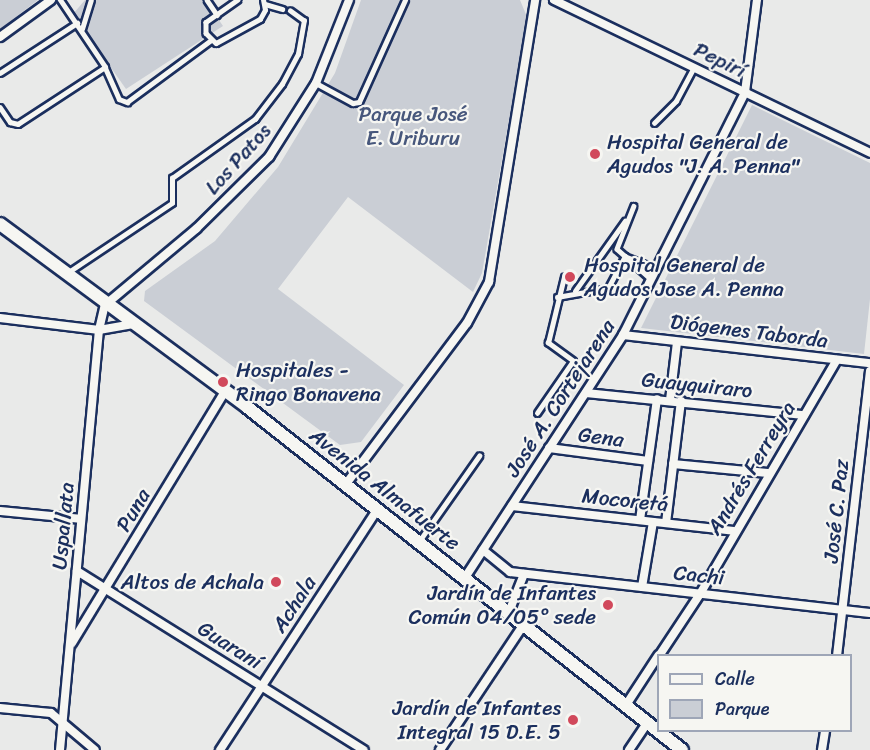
<!DOCTYPE html>
<html>
<head>
<meta charset="utf-8">
<style>
  body { margin:0 }
  #map { position:relative; width:870px; height:750px; overflow:hidden; background:#e9eae9; font-family:Sriracha,sans-serif }
  div>[style] { position:absolute }
  [style*='--x'] { left:calc(var(--x)*1px); top:calc(var(--y)*1px); width:calc(var(--w)*1px); rotate:calc(var(--a)*1deg) }
  .green>* { inset:0; background:#caced5 }
  .roads { filter:drop-shadow(2px 0 #1b2f5e) drop-shadow(-2px 0 #1b2f5e) drop-shadow(0 2px #1b2f5e) drop-shadow(0 -2px #1b2f5e) }
  .service>* { height:4.5px; margin:-2.25px; padding:0 2.25px; transform-origin:2.25px; border-radius:2.25px; background:#f6f6f2 }
  .minor>* { height:8px; margin:-4px; padding:0 4px; transform-origin:4px; border-radius:4px; background:#f6f6f2 }
  .secondary>* { height:12px; margin:-6px; padding:0 6px; transform-origin:6px; border-radius:6px; background:#f6f6f2 }
  .dots>* { width:16px; height:16px; translate:-50% -50%; box-sizing:border-box; border:3px solid #f6f6f2; border-radius:50% }
  span { translate:-50% -50%; white-space:nowrap; text-align:center; line-height:1.15; -webkit-text-stroke:4.5px #f6f6f2; paint-order:stroke }
  .street-label { font-size:21px; color:#1b2f5e }
  .park-label { font-size:21px; color:#47577c }
  .poi-label { font-size:21px; color:#1b2f5e }
  .left { translate:0 -50%; text-align:left }
  .right { translate:-100% -50%; text-align:right }
  .legend { position:absolute; left:657px; top:654px; width:195px; height:78px; box-sizing:border-box; background:#f6f6f2; border:2px solid #9ea6b7; margin:0; padding:8px 10px; list-style:none; font-size:18px; color:#1b2f5e }
  .legend li { display:flex; align-items:center; gap:12px; height:30px }
  .legend b { width:30px; border:2px solid #9ea6b7 }
</style>
</head>
<body>
<div id="map">
  <div class="green">
    <div style="clip-path:polygon(0 0,38px 0,0 29px)"></div>
    <div style="clip-path:polygon(85px 0,205px 0,223px 26px,126px 89px,73px 14px)"></div>
    <div style="clip-path:polygon(361px 0,520px 0,527px 17px,482px 273px,473px 292px,348px 197px,278px 289px,404px 385px,361px 442px,340px 445px,144px 301px,145px 291px,215px 241px,278px 167px,335px 73px)"></div>
    <div style="clip-path:polygon(752px 105px,870px 163px,870px 299px,864px 354px,641px 328px)"></div>
  </div>
  <div class="roads">
    <div class="service">
      <div style="--x:207;--y:0;--w:18;--a:56"></div>
      <div style="--x:238;--y:0;--w:39;--a:145"></div>
      <div style="--x:206;--y:22;--w:11;--a:90"></div>
      <div style="--x:206;--y:33;--w:14;--a:45"></div>
      <div style="--x:216;--y:43;--w:50;--a:-28.6"></div>
      <div style="--x:260;--y:19;--w:10;--a:-61"></div>
      <div style="--x:265;--y:10;--w:10;--a:-101"></div>
      <div style="--x:265;--y:4;--w:18;--a:16"></div>
      <div style="--x:82;--y:29;--w:30;--a:-73"></div>
      <div style="--x:105;--y:67;--w:35;--a:66"></div>
      <div style="--x:119;--y:99;--w:9;--a:21"></div>
      <div style="--x:127;--y:102;--w:104;--a:-36.4"></div>
      <div style="--x:0;--y:73;--w:92;--a:-33"></div>
      <div style="--x:316;--y:83;--w:42;--a:28.4"></div>
      <div style="--x:353;--y:103;--w:6;--a:-9"></div>
      <div style="--x:359;--y:102;--w:112;--a:-65.7"></div>
      <div style="--x:0;--y:107;--w:18;--a:56"></div>
      <div style="--x:10;--y:122;--w:8;--a:14"></div>
      <div style="--x:18;--y:124;--w:104;--a:-33.2"></div>
      <div style="--x:105;--y:67;--w:81;--a:-123.9"></div>
      <div style="--x:654;--y:123;--w:31;--a:-45"></div>
      <div style="--x:676;--y:101;--w:38;--a:-62"></div>
      <div style="--x:634;--y:206;--w:46;--a:111.6"></div>
      <div style="--x:617;--y:249;--w:45;--a:41.4"></div>
      <div style="--x:627;--y:257;--w:31;--a:21"></div>
      <div style="--x:67;--y:273;--w:126;--a:-33.7"></div>
      <div style="--x:172;--y:203;--w:25;--a:-90"></div>
      <div style="--x:172;--y:178;--w:102;--a:-35.4"></div>
      <div style="--x:255;--y:119;--w:44;--a:-52.4"></div>
      <div style="--x:282;--y:84;--w:34;--a:-62"></div>
      <div style="--x:298;--y:54;--w:34;--a:-80"></div>
      <div style="--x:304;--y:21;--w:17;--a:-144"></div>
      <div style="--x:575;--y:291;--w:86;--a:-54.5"></div>
      <div style="--x:557;--y:297;--w:52;--a:-10"></div>
      <div style="--x:608;--y:288;--w:36;--a:-62"></div>
      <div style="--x:537;--y:413;--w:63;--a:-55.3"></div>
      <div style="--x:573;--y:361;--w:31;--a:-144"></div>
      <div style="--x:548;--y:343;--w:68;--a:-76.4"></div>
      <div style="--x:420;--y:540;--w:103;--a:-54.9"></div>
    </div>
    <div class="minor">
      <div style="--x:554;--y:0;--w:351;--a:25.8"></div>
      <div style="--x:0;--y:37;--w:63;--a:-36"></div>
      <div style="--x:0;--y:318;--w:100;--a:6.9"></div>
      <div style="--x:99;--y:330;--w:36;--a:-10"></div>
      <div style="--x:623;--y:335;--w:249;--a:6.5"></div>
      <div style="--x:586;--y:393;--w:219;--a:5.8"></div>
      <div style="--x:670;--y:400;--w:58;--a:-83.1"></div>
      <div style="--x:549;--y:448;--w:100;--a:7.5"></div>
      <div style="--x:673;--y:464;--w:95;--a:5.4"></div>
      <div style="--x:346;--y:484;--w:201;--a:-53.1"></div>
      <div style="--x:467;--y:323;--w:47;--a:-61.8"></div>
      <div style="--x:489;--y:282;--w:286;--a:-80.7"></div>
      <div style="--x:512;--y:506;--w:223;--a:6.4"></div>
      <div style="--x:0;--y:511;--w:81;--a:5.6"></div>
      <div style="--x:640;--y:520;--w:122;--a:-82"></div>
      <div style="--x:666;--y:523;--w:123;--a:-83"></div>
      <div style="--x:483;--y:550;--w:35;--a:39"></div>
      <div style="--x:510;--y:572;--w:362;--a:6.5"></div>
      <div style="--x:77;--y:571;--w:338;--a:32"></div>
      <div style="--x:466;--y:576;--w:288;--a:-56.9"></div>
      <div style="--x:623;--y:335;--w:272;--a:-63.3"></div>
      <div style="--x:745;--y:92;--w:93;--a:-82.6"></div>
      <div style="--x:642;--y:587;--w:66;--a:-80.4"></div>
      <div style="--x:509;--y:612;--w:41;--a:-68.5"></div>
      <div style="--x:72;--y:643;--w:295;--a:-58.7"></div>
      <div style="--x:659;--y:656;--w:74;--a:-56.5"></div>
      <div style="--x:700;--y:594;--w:271;--a:-59.7"></div>
      <div style="--x:837;--y:656;--w:287;--a:-83.4"></div>
      <div style="--x:626;--y:705;--w:59;--a:-56.9"></div>
      <div style="--x:0;--y:708;--w:51;--a:5.6"></div>
      <div style="--x:51;--y:713;--w:57;--a:40.1"></div>
      <div style="--x:60;--y:750;--w:422;--a:-84.7"></div>
      <div style="--x:99;--y:330;--w:26;--a:-77"></div>
      <div style="--x:105;--y:305;--w:119;--a:-39.9"></div>
      <div style="--x:196;--y:229;--w:103;--a:-44.6"></div>
      <div style="--x:269;--y:157;--w:88;--a:-57.6"></div>
      <div style="--x:316;--y:83;--w:89;--a:-68.3"></div>
      <div style="--x:220;--y:750;--w:288;--a:-56.8"></div>
      <div style="--x:440;--y:750;--w:151;--a:-56.3"></div>
      <div style="--x:629;--y:750;--w:34;--a:-56"></div>
      <div style="--x:822;--y:750;--w:20;--a:-81"></div>
    </div>
    <div class="secondary">
      <div style="--x:0;--y:224;--w:307;--a:36.5"></div>
      <div style="--x:247;--y:407;--w:554;--a:38.26"></div>
    </div>
  </div>
  <div class="dots">
    <div style="left:595px;top:154px;background:#d1495b"></div>
    <div style="left:570px;top:277px;background:#d1495b"></div>
    <div style="left:223px;top:382px;background:#d1495b"></div>
    <div style="left:276px;top:582px;background:#d1495b"></div>
    <div style="left:608px;top:605px;background:#d1495b"></div>
    <div style="left:573px;top:720px;background:#d1495b"></div>
  </div>
  <div class="street-label">
    <span style="left:720px;top:60px;rotate:26deg">Pepirí</span>
    <span style="left:238px;top:159px;rotate:-48deg">Los Patos</span>
    <span style="left:749px;top:331px;rotate:7deg">Diógenes Taborda</span>
    <span style="left:697px;top:385px;rotate:6deg">Guayquiraro</span>
    <span style="left:560px;top:398px;rotate:-57deg">José A. Cortejarena</span>
    <span style="left:601px;top:437px;rotate:7deg">Gena</span>
    <span style="left:751px;top:468px;rotate:-59deg">Andrés Ferreyra</span>
    <span style="left:385px;top:489px;rotate:38deg">Avenida Almafuerte</span>
    <span style="left:625px;top:500px;rotate:6deg">Mocoretá</span>
    <span style="left:133px;top:510px;rotate:-59deg">Puna</span>
    <span style="left:836px;top:511px;rotate:-84deg">José C. Paz</span>
    <span style="left:63px;top:526px;rotate:-85deg">Uspallata</span>
    <span style="left:699px;top:575px;rotate:6deg">Cachi</span>
    <span style="left:294px;top:604px;rotate:-57deg">Achala</span>
    <span style="left:230px;top:645px;rotate:32deg">Guaraní</span>
  </div>
  <div class="park-label">
    <span style="left:413px;top:126px">Parque José<br>E. Uriburu</span>
  </div>
  <div class="poi-label">
    <span class="left" style="left:607px;top:154px">Hospital General de<br>Agudos "J. A. Penna"</span>
    <span class="left" style="left:584px;top:277px">Hospital General de<br>Agudos Jose A. Penna</span>
    <span class="left" style="left:236px;top:382px">Hospitales -<br>Ringo Bonavena</span>
    <span class="right" style="left:264px;top:582px">Altos de Achala</span>
    <span class="right" style="left:596px;top:605px">Jardín de Infantes<br>Común 04/05° sede</span>
    <span class="right" style="left:561px;top:720px">Jardín de Infantes<br>Integral 15 D.E. 5</span>
  </div>
  <ul class="legend">
  <li><b style="height:8px;background:#f6f6f2"></b>Calle</li>
  <li><b style="height:16px;background:#caced5"></b>Parque</li>
  </ul>
</div>
</body>
</html>
